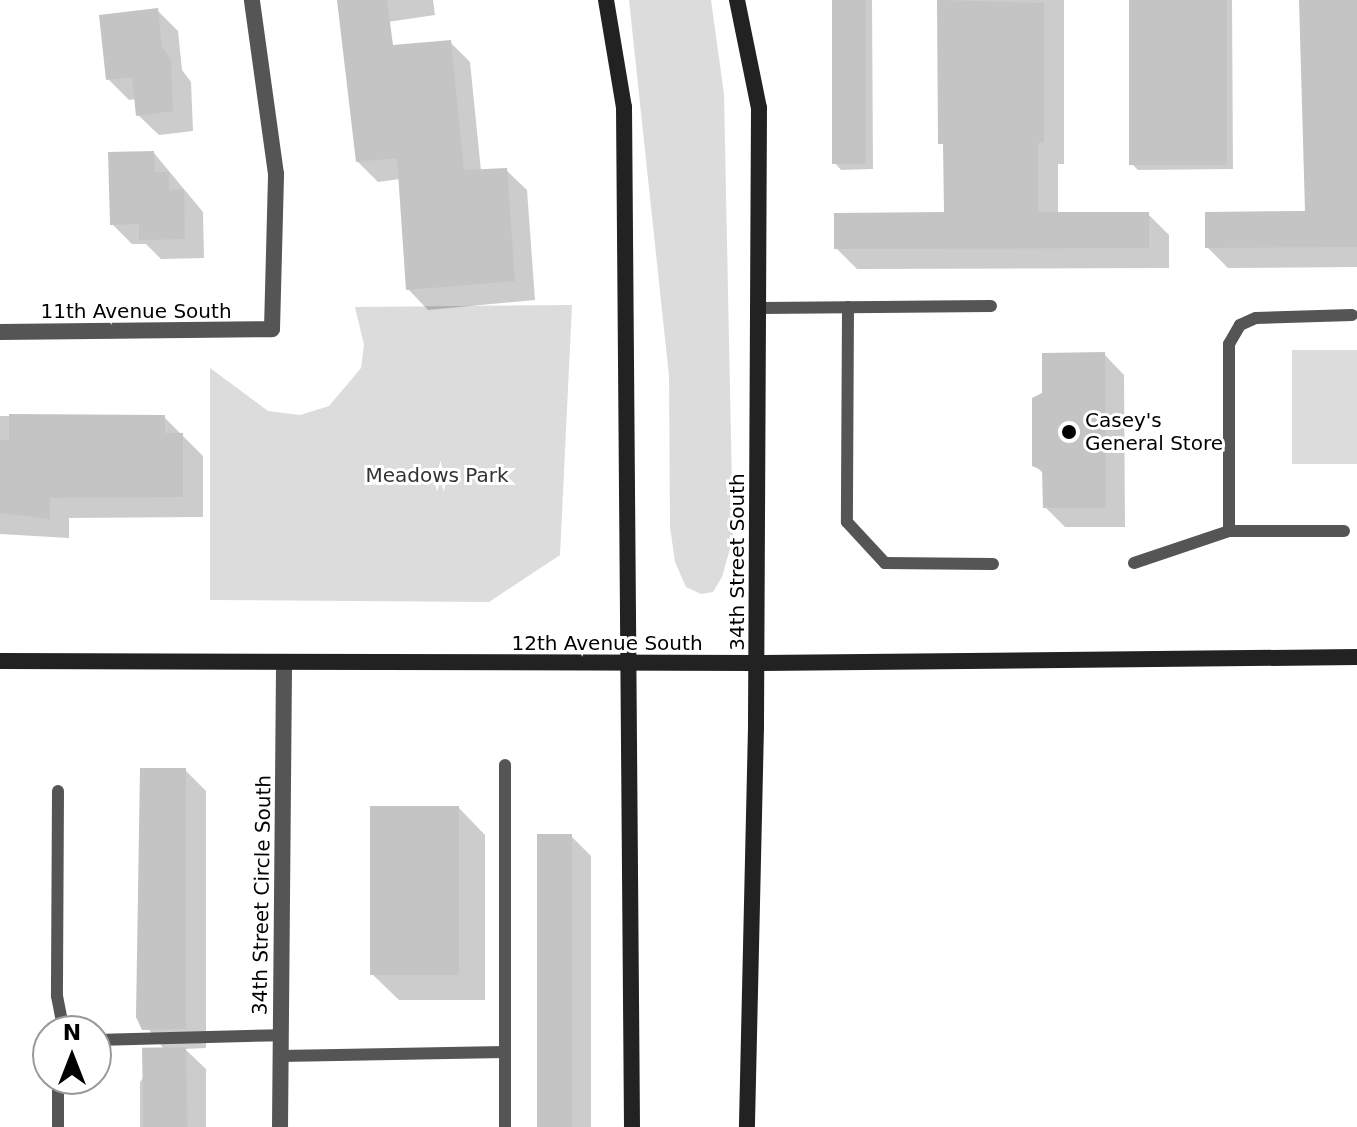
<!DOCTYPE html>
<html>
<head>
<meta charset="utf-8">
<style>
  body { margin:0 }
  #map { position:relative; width:1357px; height:1127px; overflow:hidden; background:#fff; font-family:"DejaVu Sans",sans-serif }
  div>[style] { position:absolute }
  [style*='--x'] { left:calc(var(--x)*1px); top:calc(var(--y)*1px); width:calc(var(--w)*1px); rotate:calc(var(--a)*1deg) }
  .green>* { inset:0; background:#dcdcdc; transform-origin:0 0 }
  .shadow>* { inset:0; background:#0003 }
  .building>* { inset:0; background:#c4c4c4; transform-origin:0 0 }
  .lane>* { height:12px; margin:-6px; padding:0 6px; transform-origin:6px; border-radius:6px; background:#555 }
  .street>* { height:16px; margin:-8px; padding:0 8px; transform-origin:8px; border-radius:8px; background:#555 }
  .secondary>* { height:16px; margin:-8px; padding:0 8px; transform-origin:8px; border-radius:8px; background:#222 }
  .dots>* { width:22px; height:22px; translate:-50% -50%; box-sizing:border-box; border:4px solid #fff; border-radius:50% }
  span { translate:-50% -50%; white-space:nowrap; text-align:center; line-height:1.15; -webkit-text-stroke:6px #fff; paint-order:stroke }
  .street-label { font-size:20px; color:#000 }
  .poi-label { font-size:20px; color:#000 }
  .left { translate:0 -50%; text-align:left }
  .park-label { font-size:20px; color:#333 }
  .north { position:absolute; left:32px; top:1015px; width:80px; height:80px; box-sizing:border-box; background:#fff; border:2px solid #999; border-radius:50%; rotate:0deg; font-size:22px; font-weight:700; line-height:32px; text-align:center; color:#000 }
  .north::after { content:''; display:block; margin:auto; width:28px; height:36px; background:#000; clip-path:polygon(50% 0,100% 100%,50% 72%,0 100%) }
</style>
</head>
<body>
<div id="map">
  <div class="green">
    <div style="clip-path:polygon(629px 0,711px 0,724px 94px,733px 538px,722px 577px,713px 592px,701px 594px,686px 587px,675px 562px,670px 527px,669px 376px)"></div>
    <div style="clip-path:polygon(572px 305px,560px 555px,489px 602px,210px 600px,210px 368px,268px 411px,300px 415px,329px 406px,361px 368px,364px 345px,355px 307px)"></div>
    <div style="left:1292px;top:350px;width:65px;height:114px"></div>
  </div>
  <div class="shadow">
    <div style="clip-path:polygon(339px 0,433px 0,435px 15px,360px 26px)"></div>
    <div style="clip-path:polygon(834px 0,872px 0,873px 169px,841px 170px,835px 163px)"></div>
    <div style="clip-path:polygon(939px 0,1064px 0,1064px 164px,1058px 164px,1058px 214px,1148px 214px,1169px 235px,1169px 268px,857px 269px,836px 248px,947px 214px)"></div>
    <div style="clip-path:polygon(1131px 0,1232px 0,1233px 169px,1138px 170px,1132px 164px)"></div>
    <div style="clip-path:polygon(1301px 0,1357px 0,1357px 267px,1228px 268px,1207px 247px,1307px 213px)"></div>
    <div style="clip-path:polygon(157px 10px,178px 31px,182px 70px,191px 82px,193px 131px,159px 135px,138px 115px,136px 99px,129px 100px,108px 79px)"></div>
    <div style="clip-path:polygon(450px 42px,470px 62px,481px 171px,506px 170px,527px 190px,535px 300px,428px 310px,408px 289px,400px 179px,378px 182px,357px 161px)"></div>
    <div style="clip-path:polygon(154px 153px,203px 212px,204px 258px,161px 259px,146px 244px,132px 244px,112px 224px)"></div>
    <div style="clip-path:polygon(1104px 354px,1124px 375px,1125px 527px,1065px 527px,1045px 507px,1044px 474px,1034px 465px,1044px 394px)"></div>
    <div style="clip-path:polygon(0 416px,164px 417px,203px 456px,203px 517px,69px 518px,69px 538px,0 534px)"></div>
    <div style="clip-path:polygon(142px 770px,185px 770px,206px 791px,206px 1048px,185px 1049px,206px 1069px,206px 1127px,140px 1127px,140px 1082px,164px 1049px,138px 1016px)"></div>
    <div style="clip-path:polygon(459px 808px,485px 835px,485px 1000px,399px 1000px,372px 974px)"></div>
    <div style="clip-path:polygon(571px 836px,591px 856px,591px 1127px,539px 1127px)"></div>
  </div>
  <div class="building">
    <div style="clip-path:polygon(337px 0,387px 0,393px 45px,451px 40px,464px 170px,507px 168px,515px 281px,406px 290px,397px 158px,356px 162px)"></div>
    <div style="left:832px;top:0;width:34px;height:164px"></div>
    <div style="clip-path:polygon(937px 0,1044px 3px,1044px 143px,1038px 143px,1038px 212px,1149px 212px,1149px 248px,834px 249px,834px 213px,944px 212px,943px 144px,938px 144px)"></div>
    <div style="left:1129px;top:0;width:98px;height:165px"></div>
    <div style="clip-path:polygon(1299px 0,1357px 0,1357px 247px,1205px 248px,1205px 212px,1305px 211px)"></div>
    <div style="clip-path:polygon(158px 8px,162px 47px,171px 60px,173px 111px,136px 116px,132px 77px,106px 80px,99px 15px)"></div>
    <div style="clip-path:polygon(154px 151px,155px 172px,169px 172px,169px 190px,184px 189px,185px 239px,139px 240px,139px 224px,110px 225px,108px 152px)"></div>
    <div style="clip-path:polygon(1105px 352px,1106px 508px,1043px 508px,1042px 470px,1032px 466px,1032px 398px,1042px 393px,1042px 353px)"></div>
    <div style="clip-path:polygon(9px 414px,165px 415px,165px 433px,183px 433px,183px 497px,50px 498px,50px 519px,0 513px,0 440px,9px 440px)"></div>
    <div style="clip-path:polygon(140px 768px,186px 768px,186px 1029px,142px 1030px,136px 1017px)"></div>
    <div style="left:370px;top:806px;width:89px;height:169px"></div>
    <div style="left:537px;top:834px;width:35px;height:293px"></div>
    <div style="left:186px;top:1047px;width:80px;height:44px;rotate:89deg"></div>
  </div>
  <div class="lane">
    <div style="--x:848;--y:307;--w:215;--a:90.3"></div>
    <div style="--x:847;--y:522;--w:56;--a:47.2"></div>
    <div style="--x:885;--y:563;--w:108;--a:0.5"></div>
    <div style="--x:758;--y:308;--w:233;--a:-0.5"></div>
    <div style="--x:1229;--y:531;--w:187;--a:-90"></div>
    <div style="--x:1229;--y:344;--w:22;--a:-60"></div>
    <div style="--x:1240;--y:325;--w:17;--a:-24"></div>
    <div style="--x:1256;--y:318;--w:96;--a:-1.8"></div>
    <div style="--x:1134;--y:563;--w:100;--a:-18.6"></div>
    <div style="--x:1229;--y:531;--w:115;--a:0"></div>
    <div style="--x:58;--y:791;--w:205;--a:90.3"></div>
    <div style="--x:57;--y:996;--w:26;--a:79"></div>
    <div style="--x:62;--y:1022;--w:13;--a:45"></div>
    <div style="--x:96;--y:1040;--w:185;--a:-1.5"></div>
    <div style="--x:281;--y:1056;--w:224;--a:-1"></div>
    <div style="--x:58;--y:1127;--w:47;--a:-90"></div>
    <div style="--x:505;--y:1127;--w:362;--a:-90"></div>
  </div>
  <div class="street">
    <div style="--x:0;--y:332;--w:272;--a:-0.6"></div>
    <div style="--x:272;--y:329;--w:155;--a:-88.5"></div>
    <div style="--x:276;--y:174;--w:176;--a:-97.9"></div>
    <div style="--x:280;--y:1127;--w:464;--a:-89.5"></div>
  </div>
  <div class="secondary">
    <div style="--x:606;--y:0;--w:109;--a:80.5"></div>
    <div style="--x:624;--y:107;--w:1020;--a:89.55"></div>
    <div style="--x:737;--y:0;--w:110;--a:78.5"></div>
    <div style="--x:759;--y:108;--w:619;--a:90.28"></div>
    <div style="--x:756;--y:727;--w:400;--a:91.3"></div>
    <div style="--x:0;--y:661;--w:756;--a:0.15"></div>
    <div style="--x:756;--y:663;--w:601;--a:-0.57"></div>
  </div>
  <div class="dots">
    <div style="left:1069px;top:432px;background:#000"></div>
  </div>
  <div class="street-label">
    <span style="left:136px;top:311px">11th Avenue South</span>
    <span style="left:737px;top:562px;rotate:-90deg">34th Street South</span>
    <span style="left:607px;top:643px">12th Avenue South</span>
    <span style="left:262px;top:895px;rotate:-89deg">34th Street Circle South</span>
  </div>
  <div class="poi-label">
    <span class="left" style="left:1085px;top:432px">Casey's<br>General Store</span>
  </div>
  <div class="park-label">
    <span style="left:437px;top:475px">Meadows Park</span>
  </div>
  <div class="north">N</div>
</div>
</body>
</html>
